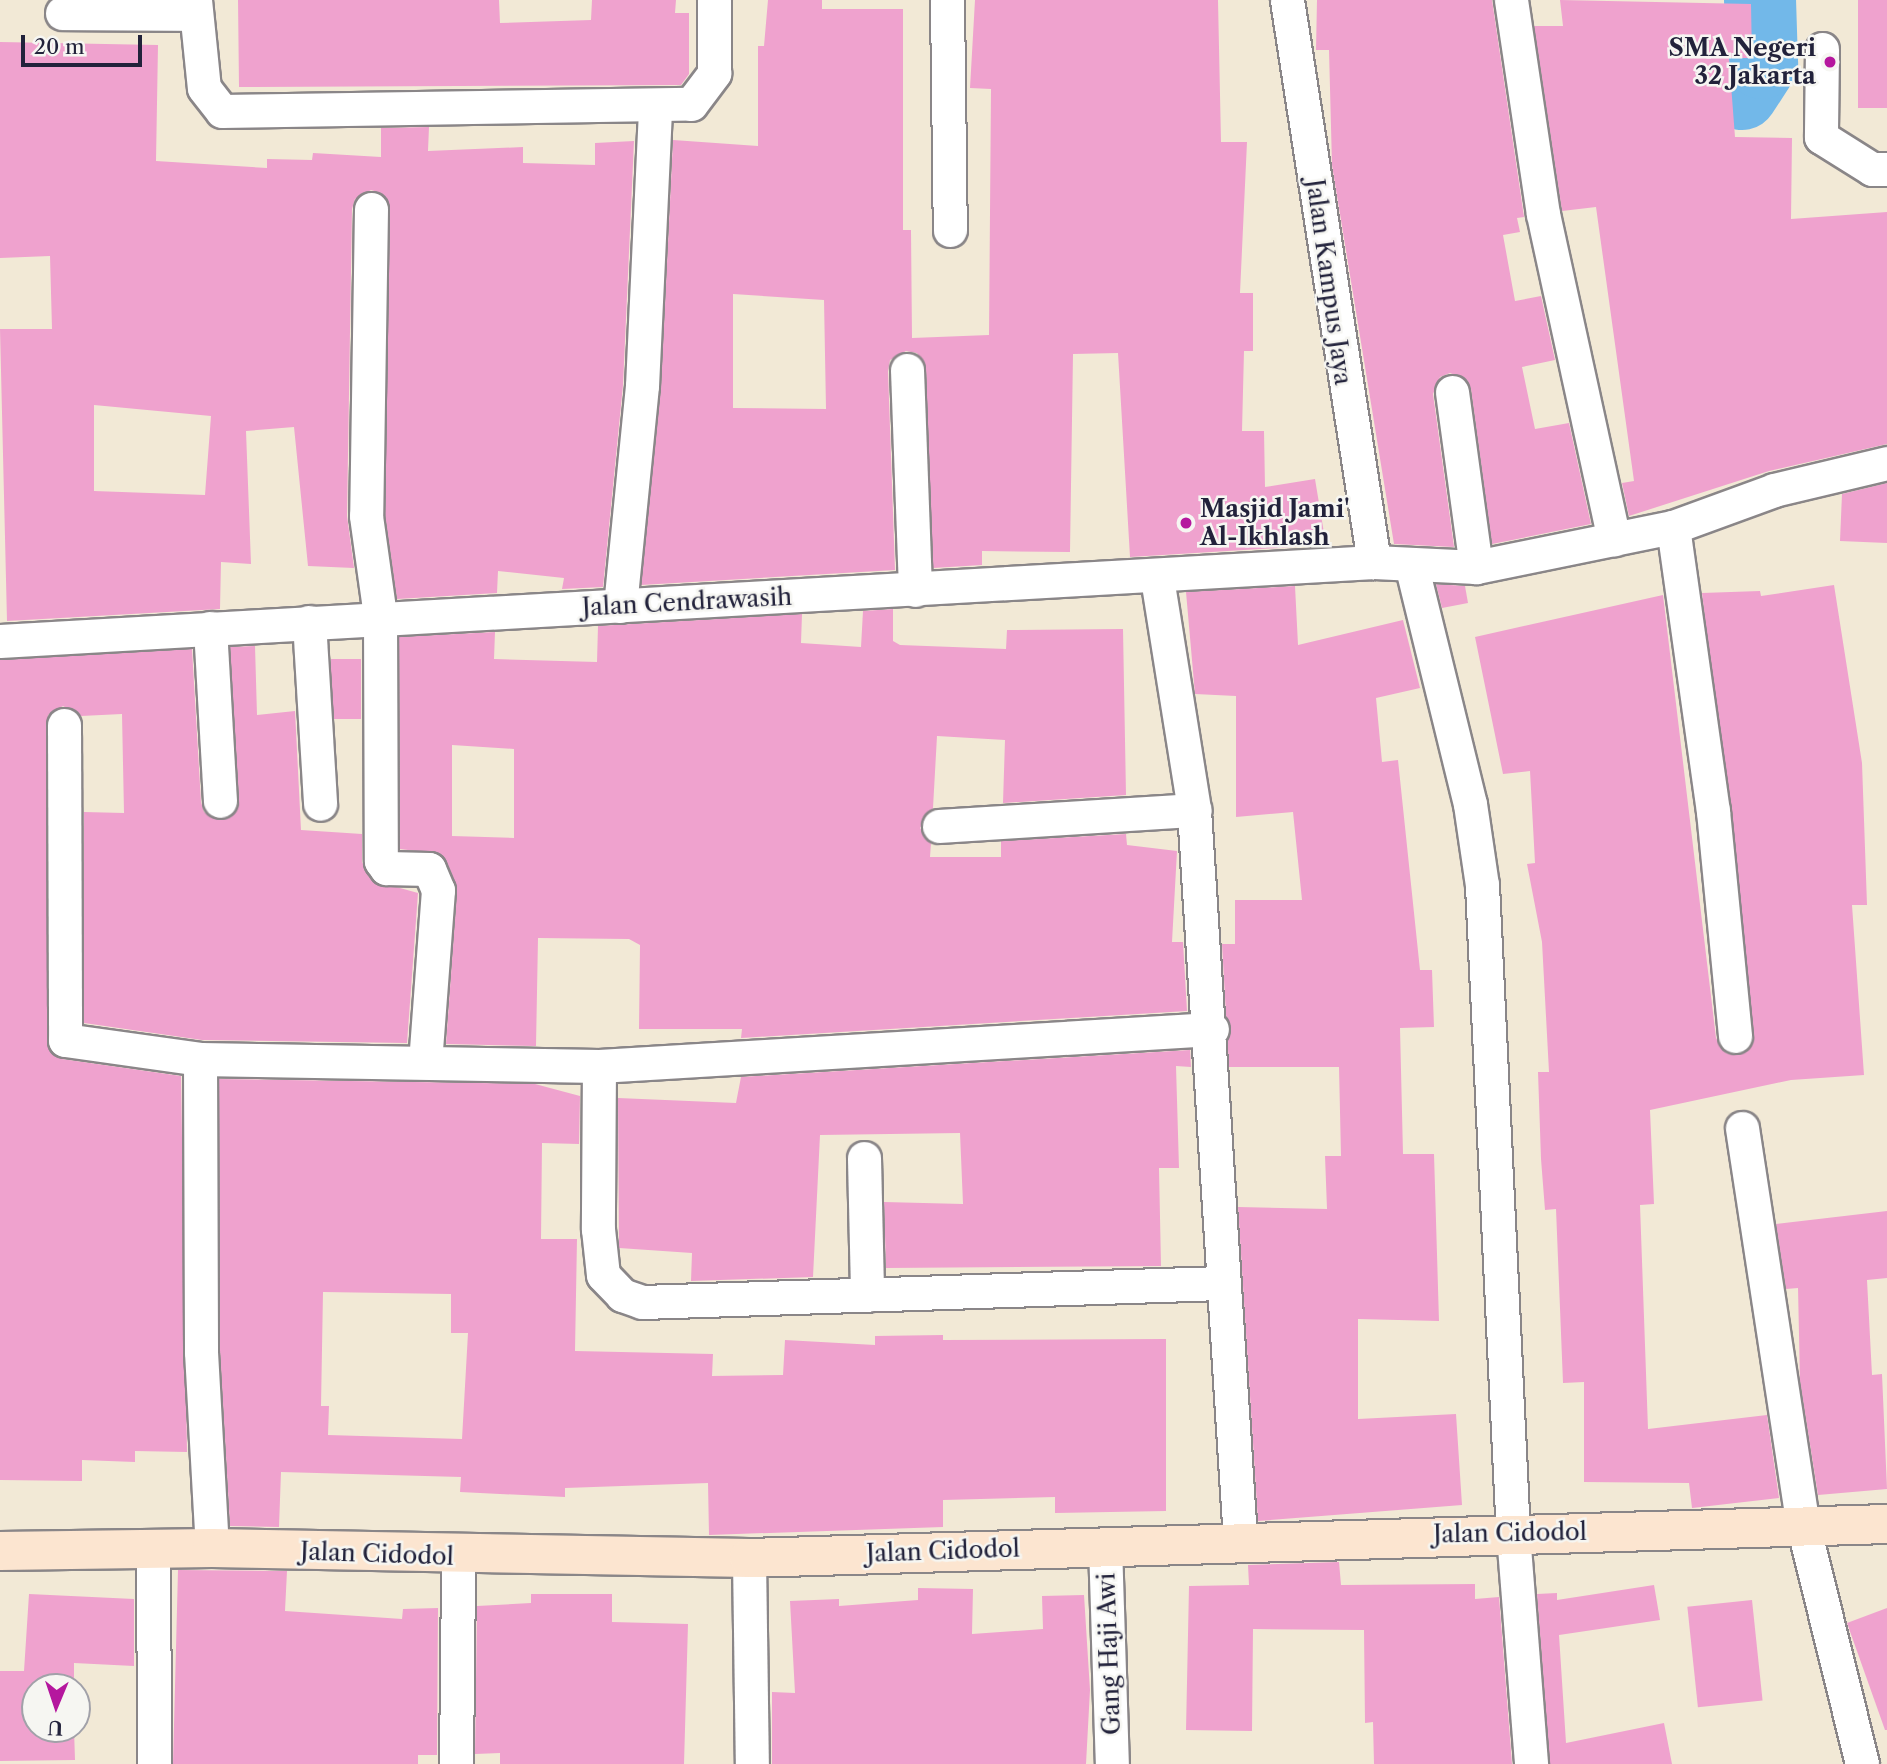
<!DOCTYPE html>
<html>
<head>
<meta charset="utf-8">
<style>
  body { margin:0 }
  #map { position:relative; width:1887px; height:1764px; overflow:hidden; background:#f2e9d6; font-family:"Libre Caslon Text",serif }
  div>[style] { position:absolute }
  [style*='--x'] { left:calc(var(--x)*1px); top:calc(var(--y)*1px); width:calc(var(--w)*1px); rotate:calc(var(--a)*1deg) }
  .river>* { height:72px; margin:-36px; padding:0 36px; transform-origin:36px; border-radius:36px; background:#72b8e9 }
  .building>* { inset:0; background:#efa2ce; transform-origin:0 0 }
  .roads { filter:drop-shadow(2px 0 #8a8688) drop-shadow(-2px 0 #8a8688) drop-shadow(0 2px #8a8688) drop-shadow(0 -2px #8a8688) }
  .street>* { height:33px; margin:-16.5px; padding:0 16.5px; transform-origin:16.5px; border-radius:16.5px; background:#fff }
  .secondary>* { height:38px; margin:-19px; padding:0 19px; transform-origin:19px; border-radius:19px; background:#fce5d0 }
  .dots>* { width:19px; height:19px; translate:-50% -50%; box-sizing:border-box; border:4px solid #f6f6f2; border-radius:50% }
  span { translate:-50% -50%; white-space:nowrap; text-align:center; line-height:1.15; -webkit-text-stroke:5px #f6f6f2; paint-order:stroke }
  .poi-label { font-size:24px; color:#22223b; font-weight:700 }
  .right { translate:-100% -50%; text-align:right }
  .left { translate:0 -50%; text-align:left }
  .street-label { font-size:24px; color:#22223b }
  .north { position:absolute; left:21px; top:1673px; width:70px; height:70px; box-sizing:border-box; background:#f6f6f2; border:2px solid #a1a1a9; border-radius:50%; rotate:182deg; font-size:19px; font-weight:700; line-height:28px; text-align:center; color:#22223b }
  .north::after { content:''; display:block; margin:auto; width:24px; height:32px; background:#b5179e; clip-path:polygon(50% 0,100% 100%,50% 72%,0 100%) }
  .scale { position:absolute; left:21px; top:35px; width:121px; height:32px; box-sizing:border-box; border:4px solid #22223b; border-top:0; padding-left:9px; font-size:21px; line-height:24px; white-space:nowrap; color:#22223b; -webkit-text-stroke:5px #f6f6f2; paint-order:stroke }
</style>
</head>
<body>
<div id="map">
  <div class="river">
    <div style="--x:1742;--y:94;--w:37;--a:-57"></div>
    <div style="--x:1762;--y:63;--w:63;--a:-91.8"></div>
  </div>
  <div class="building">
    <div style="clip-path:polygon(238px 0,499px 0,500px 23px,591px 20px,592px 0,676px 0,675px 13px,689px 13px,689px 74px,681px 85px,239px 87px)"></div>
    <div style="clip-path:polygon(evenodd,768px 0,822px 0,822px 9px,903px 9px,903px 230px,911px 230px,912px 338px,989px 335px,991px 89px,970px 88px,975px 0,1218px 0,1221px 142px,1247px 142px,1240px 293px,1253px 293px,1253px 351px,1244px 351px,1242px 431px,1264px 431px,1265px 487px,1315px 479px,1326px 545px,1130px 557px,1118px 353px,1073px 354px,1070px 552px,982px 551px,982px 565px,933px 568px,926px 369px,917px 353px,906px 351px,890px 360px,888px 371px,895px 570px,641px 585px,661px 387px,673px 140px,758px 146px,758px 46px,764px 46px,768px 0,733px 294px,824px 300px,826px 409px,733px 408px,733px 294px)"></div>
    <div style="clip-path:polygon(1317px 0,1492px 0,1524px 217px,1517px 218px,1520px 232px,1503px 235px,1515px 301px,1541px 296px,1555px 360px,1522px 367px,1535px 429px,1569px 423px,1591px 524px,1492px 544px,1471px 389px,1467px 380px,1450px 373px,1440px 377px,1433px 394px,1454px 547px,1394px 544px,1332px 165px,1329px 50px,1316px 50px)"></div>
    <div style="clip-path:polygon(1560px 0,1751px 4px,1752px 58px,1729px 58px,1735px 137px,1792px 138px,1791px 219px,1887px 212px,1887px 444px,1769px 471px,1629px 516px,1622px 483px,1634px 481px,1596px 207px,1562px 211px,1534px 26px,1563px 26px)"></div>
    <div style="left:1858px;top:0;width:29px;height:108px"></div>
    <div style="clip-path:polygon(evenodd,0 42px,158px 45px,156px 161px,267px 168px,267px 159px,312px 160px,313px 153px,381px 157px,381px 128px,429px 127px,428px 151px,523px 147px,523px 163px,595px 165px,595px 143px,634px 141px,623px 385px,603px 587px,562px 589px,564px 578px,498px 571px,497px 593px,397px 599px,385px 515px,390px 209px,381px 193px,371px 190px,355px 199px,352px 209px,347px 516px,354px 568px,308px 566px,294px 427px,246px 431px,251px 564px,221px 562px,220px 609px,7px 621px,0 329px,52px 329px,50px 256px,0 258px,0 42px,94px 405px,211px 416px,205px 495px,94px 491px,94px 405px)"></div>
    <div style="clip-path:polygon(1887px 483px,1887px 543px,1840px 541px,1842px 494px)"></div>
    <div style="clip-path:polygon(1436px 584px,1465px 586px,1468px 603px,1442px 608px)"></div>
    <div style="clip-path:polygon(1834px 585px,1862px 763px,1867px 905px,1852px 905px,1864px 1075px,1791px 1080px,1650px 1110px,1654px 1204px,1640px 1205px,1648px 1429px,1767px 1415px,1779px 1498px,1692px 1508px,1689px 1483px,1584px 1482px,1584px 1382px,1563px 1383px,1556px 1209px,1545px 1210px,1541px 1159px,1538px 1072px,1549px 1072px,1542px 942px,1527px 864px,1535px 863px,1530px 771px,1503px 774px,1475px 637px,1663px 595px,1716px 1038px,1726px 1053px,1738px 1055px,1752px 1045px,1754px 1034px,1702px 593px,1760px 591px,1761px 596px)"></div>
    <div style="clip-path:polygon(1295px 586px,1298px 645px,1403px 620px,1420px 688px,1376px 698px,1382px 762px,1398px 760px,1420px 970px,1432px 970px,1434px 1027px,1400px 1028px,1403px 1154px,1434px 1154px,1439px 1321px,1358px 1319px,1358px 1419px,1456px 1414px,1462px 1505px,1258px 1521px,1238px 1207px,1327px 1209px,1325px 1156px,1341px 1156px,1339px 1067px,1229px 1067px,1222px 944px,1235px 944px,1235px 900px,1302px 900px,1293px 812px,1236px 817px,1236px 696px,1195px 694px,1186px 592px)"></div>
    <div style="clip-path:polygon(evenodd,893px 609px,893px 641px,900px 645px,1006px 649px,1007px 630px,1123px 629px,1126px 795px,1003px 803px,1005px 740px,937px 736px,933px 808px,920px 828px,931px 843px,930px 857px,1001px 857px,1001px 841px,1126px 834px,1127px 845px,1177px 851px,1172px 942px,1183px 942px,1187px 1011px,741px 1038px,742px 1029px,639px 1029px,640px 945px,629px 939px,538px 938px,536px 1046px,446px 1044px,457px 891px,440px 854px,400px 849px,399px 637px,495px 632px,494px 659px,597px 662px,598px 626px,802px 614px,801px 643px,861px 647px,863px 611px,893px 609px,452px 745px,514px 749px,514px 838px,452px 836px,452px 745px)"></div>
    <div style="clip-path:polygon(255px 646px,257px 715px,295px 711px,301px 830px,362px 834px,362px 862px,371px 880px,418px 893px,407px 1043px,202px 1040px,84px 1023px,84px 812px,124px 813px,122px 714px,81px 716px,63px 706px,48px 715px,48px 1048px,62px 1059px,181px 1076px,187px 1452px,135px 1451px,135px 1462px,82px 1460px,82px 1481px,0 1480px,0 660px,192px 649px,201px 802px,204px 812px,220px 820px,231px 817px,239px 800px,230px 647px)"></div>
    <div style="left:361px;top:659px;width:60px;height:30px;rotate:90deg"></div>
    <div style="clip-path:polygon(1190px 1050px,1191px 1067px,1176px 1066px,1179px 1168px,1159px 1168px,1161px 1266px,886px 1268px,884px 1202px,963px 1204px,960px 1133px,820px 1135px,813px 1277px,691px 1281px,692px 1253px,619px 1248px,618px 1098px,736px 1103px,741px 1077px)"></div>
    <div style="clip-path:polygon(evenodd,219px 1079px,535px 1084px,580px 1096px,579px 1144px,542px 1143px,541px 1239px,577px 1239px,575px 1351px,713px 1354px,712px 1376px,783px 1375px,785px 1340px,875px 1345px,875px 1336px,943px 1335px,943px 1340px,1166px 1339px,1166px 1511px,1055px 1513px,1055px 1497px,943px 1500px,943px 1527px,709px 1535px,708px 1483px,565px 1488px,565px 1497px,460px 1492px,461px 1477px,281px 1472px,279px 1527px,230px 1526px,220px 1351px,219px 1079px,323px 1292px,451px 1294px,451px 1333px,468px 1333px,462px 1439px,328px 1435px,329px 1406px,321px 1406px,323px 1292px)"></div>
    <div style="clip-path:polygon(1887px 1211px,1887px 1278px,1867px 1280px,1872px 1375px,1882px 1374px,1887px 1489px,1818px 1495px,1800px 1381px,1798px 1288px,1786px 1289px,1776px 1224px)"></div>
    <div style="clip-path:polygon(1339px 1562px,1341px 1585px,1475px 1584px,1475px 1599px,1499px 1597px,1512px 1764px,1374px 1764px,1373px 1722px,1365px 1723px,1364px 1630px,1253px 1629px,1252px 1731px,1186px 1730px,1189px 1586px,1249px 1585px,1248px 1565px)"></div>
    <div style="clip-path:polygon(178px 1570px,287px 1571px,285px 1611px,402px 1619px,403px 1609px,438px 1608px,437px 1755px,418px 1755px,418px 1764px,173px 1764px)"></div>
    <div style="clip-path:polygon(1654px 1585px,1660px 1620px,1559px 1635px,1566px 1743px,1664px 1723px,1672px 1764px,1550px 1764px,1537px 1594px,1557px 1593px,1557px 1600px)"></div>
    <div style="clip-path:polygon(918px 1588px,973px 1589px,972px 1634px,1043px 1629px,1042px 1596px,1084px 1595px,1090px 1690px,1086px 1764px,772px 1764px,772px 1692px,795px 1693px,790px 1601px,839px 1599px,839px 1606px,918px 1600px)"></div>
    <div style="clip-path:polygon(29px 1594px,134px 1599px,134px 1666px,74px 1663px,74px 1687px,35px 1687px,35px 1729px,74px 1729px,75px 1760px,0 1761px,0 1671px,24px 1671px)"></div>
    <div style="clip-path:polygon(531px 1594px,612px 1594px,612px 1622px,688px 1624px,684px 1764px,500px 1764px,500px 1753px,475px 1754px,477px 1606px,531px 1603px)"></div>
    <div style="left:1752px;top:1600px;width:101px;height:65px;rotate:84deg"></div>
    <div style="clip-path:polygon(1887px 1608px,1887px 1730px,1885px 1730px,1847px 1623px)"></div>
  </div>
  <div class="roads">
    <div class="street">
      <div style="--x:195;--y:0;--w:88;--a:84.2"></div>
      <div style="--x:204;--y:88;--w:29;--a:52"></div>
      <div style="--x:222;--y:111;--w:469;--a:-0.9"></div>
      <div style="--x:691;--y:104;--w:39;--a:-53"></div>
      <div style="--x:714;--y:73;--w:73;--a:-90"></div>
      <div style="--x:947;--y:0;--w:230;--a:89.3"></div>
      <div style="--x:1287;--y:0;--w:569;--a:81.2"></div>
      <div style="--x:1511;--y:0;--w:216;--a:81.5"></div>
      <div style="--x:1543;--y:214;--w:333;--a:77.7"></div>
      <div style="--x:62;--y:13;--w:132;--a:0.4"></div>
      <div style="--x:1822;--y:49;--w:88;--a:90.7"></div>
      <div style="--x:1821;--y:137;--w:60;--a:32.1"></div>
      <div style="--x:1872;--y:169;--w:15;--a:0"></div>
      <div style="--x:371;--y:209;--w:307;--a:90.9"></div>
      <div style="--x:366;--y:516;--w:101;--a:82"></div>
      <div style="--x:380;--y:616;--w:245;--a:89.8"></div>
      <div style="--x:381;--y:861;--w:9;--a:54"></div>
      <div style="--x:386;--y:868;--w:43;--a:1.3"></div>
      <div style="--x:429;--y:869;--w:23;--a:67"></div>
      <div style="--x:438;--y:890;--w:172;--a:94.3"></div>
      <div style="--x:907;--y:370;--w:220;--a:87.9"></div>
      <div style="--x:1452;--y:392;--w:177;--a:82.2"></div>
      <div style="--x:1673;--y:527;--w:287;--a:82"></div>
      <div style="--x:1713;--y:811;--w:226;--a:84.4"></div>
      <div style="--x:1412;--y:568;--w:243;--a:76.2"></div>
      <div style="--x:1470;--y:804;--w:82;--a:81.6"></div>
      <div style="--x:1482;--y:885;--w:650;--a:87.27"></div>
      <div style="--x:1513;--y:1534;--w:231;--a:85.5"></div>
      <div style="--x:1157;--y:578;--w:235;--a:80.9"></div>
      <div style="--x:1194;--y:810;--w:730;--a:86.39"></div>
      <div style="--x:620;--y:606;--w:221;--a:-84.3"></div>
      <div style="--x:642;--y:386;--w:279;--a:-87.3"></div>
      <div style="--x:309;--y:622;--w:182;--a:86.5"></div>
      <div style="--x:210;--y:628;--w:173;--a:86.7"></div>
      <div style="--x:0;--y:641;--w:1376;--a:-3.29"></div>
      <div style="--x:1374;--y:562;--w:102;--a:2.8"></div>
      <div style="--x:1476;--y:567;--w:201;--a:-11.5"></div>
      <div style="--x:1673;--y:527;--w:108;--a:-20.1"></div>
      <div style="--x:1774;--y:490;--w:116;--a:-13.4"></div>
      <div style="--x:64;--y:725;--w:315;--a:89.8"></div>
      <div style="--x:65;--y:1040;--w:136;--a:8"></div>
      <div style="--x:200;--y:1059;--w:399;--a:1"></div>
      <div style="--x:599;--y:1066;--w:614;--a:-3.45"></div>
      <div style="--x:939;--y:826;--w:256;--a:-3.6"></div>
      <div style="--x:200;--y:1059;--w:293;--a:89.8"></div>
      <div style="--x:201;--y:1352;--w:196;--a:86.8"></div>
      <div style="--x:599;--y:1066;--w:163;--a:90.4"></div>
      <div style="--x:598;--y:1229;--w:46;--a:83.8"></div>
      <div style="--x:603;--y:1275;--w:28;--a:46"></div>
      <div style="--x:622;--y:1295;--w:21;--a:19"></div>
      <div style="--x:642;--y:1302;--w:580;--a:-1.88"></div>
      <div style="--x:1742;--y:1128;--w:402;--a:81.3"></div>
      <div style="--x:1803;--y:1525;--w:246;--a:76.1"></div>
      <div style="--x:864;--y:1158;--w:137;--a:88.7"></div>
      <div style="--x:1105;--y:1545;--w:219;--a:88.2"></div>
      <div style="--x:153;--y:1553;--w:211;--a:89.7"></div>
      <div style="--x:749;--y:1558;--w:206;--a:89.2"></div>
      <div style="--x:456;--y:1764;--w:207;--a:-89.4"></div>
    </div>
    <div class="secondary">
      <div style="--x:0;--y:1551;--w:212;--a:-0.8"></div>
      <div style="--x:212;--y:1548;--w:537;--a:1.07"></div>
      <div style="--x:749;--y:1558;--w:1139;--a:-1.71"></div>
    </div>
  </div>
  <div class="dots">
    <div style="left:1830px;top:62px;background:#b5179e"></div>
    <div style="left:1186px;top:523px;background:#b5179e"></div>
  </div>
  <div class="poi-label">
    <span class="right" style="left:1816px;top:62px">SMA Negeri<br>32 Jakarta</span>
    <span class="left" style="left:1200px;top:523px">Masjid Jami'<br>Al-Ikhlash</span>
  </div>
  <div class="street-label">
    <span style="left:1329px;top:282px;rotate:82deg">Jalan Kampus Jaya</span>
    <span style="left:687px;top:602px;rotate:-3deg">Jalan Cendrawasih</span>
    <span style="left:1510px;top:1533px;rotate:-1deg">Jalan Cidodol</span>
    <span style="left:943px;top:1551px;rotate:-2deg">Jalan Cidodol</span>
    <span style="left:377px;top:1554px;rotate:2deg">Jalan Cidodol</span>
    <span style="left:1109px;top:1654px;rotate:-92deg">Gang Haji Awi</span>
  </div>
  <div class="north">U</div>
  <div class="scale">20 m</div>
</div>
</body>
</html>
